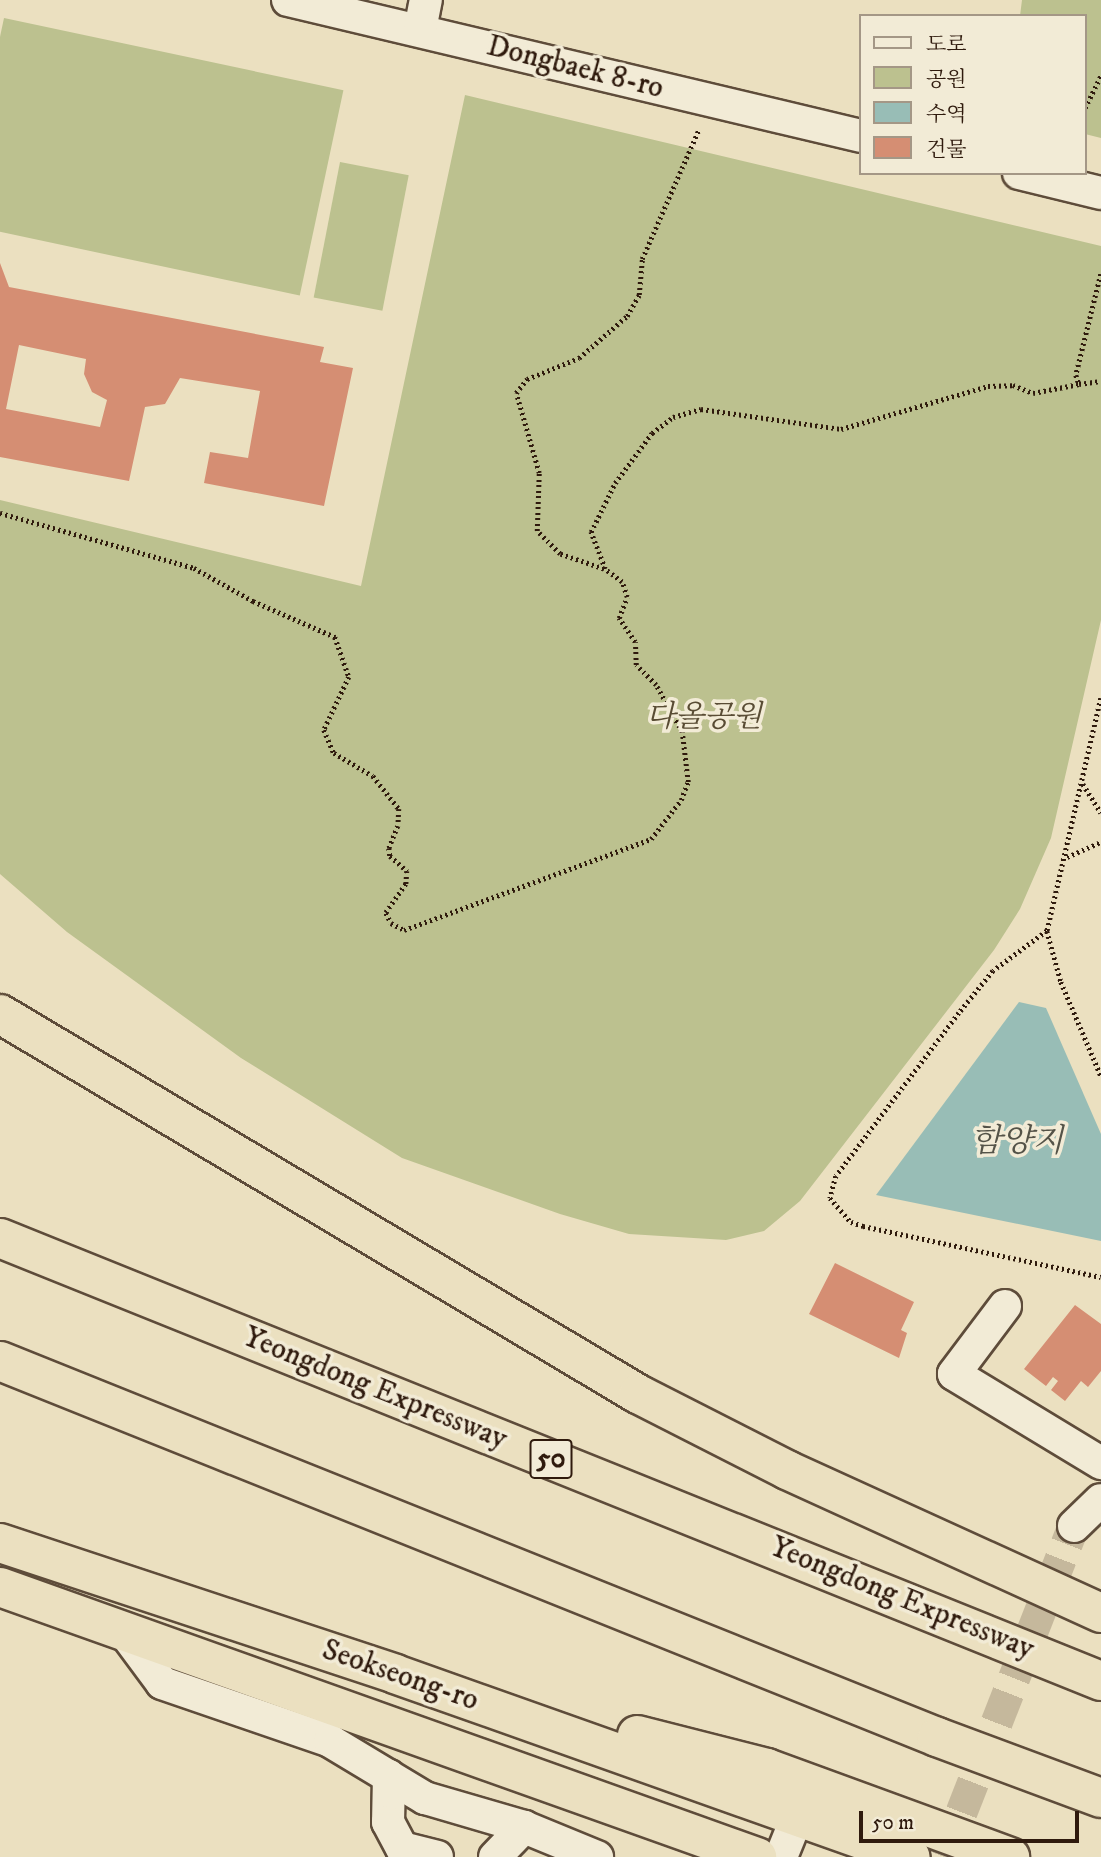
<!DOCTYPE html>
<html>
<head>
<meta charset="utf-8">
<style>
  body { margin:0 }
  #map { position:relative; width:1101px; height:1857px; overflow:hidden; background:#ebe0c0; font-family:"IM FELL DW Pica","Noto Serif KR",serif }
  div>[style] { position:absolute }
  [style*='--x'] { left:calc(var(--x)*1px); top:calc(var(--y)*1px); width:calc(var(--w)*1px); rotate:calc(var(--a)*1deg) }
  .green>* { inset:0; background:#bcc18f; transform-origin:0 0 }
  .water>* { inset:0; background:#98bdb6 }
  .building>* { inset:0; background:#d58e73 }
  .minor-tunnel>* { height:32px; margin-top:-16px; transform-origin:0; background:repeating-linear-gradient(90deg,#c5b89c 0 32px,transparent 0 48px) }
  .path>* { height:4.5px; margin-top:-2.25px; transform-origin:0; background:repeating-linear-gradient(90deg,#2f1a0d 0 2px,transparent 0 5.5px) }
  .roads { filter:drop-shadow(2px 0 #5e4c3a) drop-shadow(-2px 0 #5e4c3a) drop-shadow(0 2px #5e4c3a) drop-shadow(0 -2px #5e4c3a) }
  .minor>* { height:32px; margin:-16px; padding:0 16px; transform-origin:16px; border-radius:16px; background:#f2ebd6 }
  .highway>* { height:38px; margin:-19px; padding:0 19px; transform-origin:19px; border-radius:19px; background:#ebe0c0 }
  span { translate:-50% -50%; white-space:nowrap; text-align:center; line-height:1.15; -webkit-text-stroke:7px #f2ebd6; paint-order:stroke }
  .shield-label span { padding:2px 5px; background:#f2ebd6; border:2px solid; border-radius:5px; -webkit-text-stroke-width:0 }
  .shield-label { font-size:28px; color:#2f1a0d; font-weight:700 }
  .street-label { font-size:30px; color:#2f1a0d }
  .park-label { font-size:30px; color:#594c34; font-style:italic }
  .water-label { font-size:32px; color:#545348; font-style:italic }
  .legend { position:absolute; left:859px; top:14px; width:228px; height:161px; box-sizing:border-box; background:#f2ebd6; border:2px solid #a49786; margin:0; padding:9px 12px; list-style:none; font-size:21px; color:#2f1a0d }
  .legend li { display:flex; align-items:center; gap:14px; height:35px }
  .legend b { width:35px; border:2px solid #a49786 }
  .scale { position:absolute; left:859px; top:1811px; width:220px; height:32px; box-sizing:border-box; border:4px solid #2f1a0d; border-top:0; padding-left:9px; font-size:21px; line-height:24px; white-space:nowrap; color:#2f1a0d; -webkit-text-stroke:5px #f2ebd6; paint-order:stroke }
</style>
</head>
<body>
<div id="map">
  <div class="green">
    <div style="clip-path:polygon(1022px 0,1101px 0,1101px 138px,1085px 134px,1085px 16px,1020px 16px)"></div>
    <div style="left:4px;top:18px;width:347px;height:210px;rotate:12deg"></div>
    <div style="clip-path:polygon(465px 95px,1101px 246px,1101px 620px,1051px 838px,1020px 909px,994px 950px,800px 1201px,764px 1231px,726px 1240px,629px 1234px,560px 1214px,402px 1158px,241px 1058px,67px 932px,0 874px,0 500px,361px 586px)"></div>
    <div style="left:340px;top:162px;width:70px;height:138px;rotate:11deg"></div>
  </div>
  <div class="water">
    <div style="clip-path:polygon(1019px 1002px,1046px 1008px,1101px 1134px,1101px 1241px,876px 1195px)"></div>
  </div>
  <div class="building">
    <div style="clip-path:polygon(evenodd,0 263px,9px 287px,324px 347px,320px 362px,353px 368px,324px 506px,204px 483px,210px 452px,248px 458px,260px 391px,180px 378px,165px 404px,145px 407px,129px 481px,0 457px,0 263px,19px 345px,86px 359px,84px 374px,92px 392px,107px 400px,100px 427px,6px 409px,19px 345px)"></div>
    <div style="clip-path:polygon(835px 1263px,914px 1302px,901px 1330px,907px 1333px,899px 1358px,809px 1314px)"></div>
    <div style="clip-path:polygon(1075px 1305px,1101px 1324px,1101px 1371px,1088px 1387px,1081px 1381px,1065px 1401px,1051px 1390px,1058px 1381px,1053px 1377px,1046px 1386px,1024px 1369px)"></div>
  </div>
  <div class="minor-tunnel">
    <div style="--x:944;--y:1857;--w:356;--a:-68.6"></div>
  </div>
  <div class="path">
    <div style="--x:1085;--y:108;--w:37;--a:-64"></div>
    <div style="--x:1101;--y:274;--w:104;--a:103.9"></div>
    <div style="--x:1076;--y:375;--w:9;--a:72"></div>
    <div style="--x:1079;--y:384;--w:22;--a:-8"></div>
    <div style="--x:0;--y:513;--w:202;--a:15.8"></div>
    <div style="--x:194;--y:568;--w:68;--a:29.2"></div>
    <div style="--x:253;--y:601;--w:90;--a:23.7"></div>
    <div style="--x:335;--y:637;--w:42;--a:70.7"></div>
    <div style="--x:349;--y:677;--w:59;--a:115.3"></div>
    <div style="--x:324;--y:730;--w:25;--a:67"></div>
    <div style="--x:334;--y:753;--w:45;--a:30.5"></div>
    <div style="--x:373;--y:776;--w:42;--a:51.8"></div>
    <div style="--x:399;--y:809;--w:17;--a:93"></div>
    <div style="--x:398;--y:826;--w:24;--a:112"></div>
    <div style="--x:389;--y:848;--w:8;--a:83"></div>
    <div style="--x:390;--y:856;--w:23;--a:41"></div>
    <div style="--x:407;--y:871;--w:13;--a:94"></div>
    <div style="--x:406;--y:884;--w:35;--a:125"></div>
    <div style="--x:386;--y:913;--w:11;--a:63"></div>
    <div style="--x:391;--y:923;--w:15;--a:28"></div>
    <div style="--x:404;--y:930;--w:263;--a:-20.2"></div>
    <div style="--x:651;--y:839;--w:49;--a:-52.4"></div>
    <div style="--x:681;--y:800;--w:19;--a:-69"></div>
    <div style="--x:688;--y:782;--w:50;--a:-96.8"></div>
    <div style="--x:682;--y:732;--w:54;--a:-119"></div>
    <div style="--x:656;--y:685;--w:28;--a:-135"></div>
    <div style="--x:636;--y:665;--w:23;--a:-92"></div>
    <div style="--x:635;--y:642;--w:29;--a:-124"></div>
    <div style="--x:619;--y:618;--w:22;--a:-69"></div>
    <div style="--x:627;--y:597;--w:16;--a:-108"></div>
    <div style="--x:622;--y:582;--w:21;--a:-143"></div>
    <div style="--x:605;--y:569;--w:40;--a:-111"></div>
    <div style="--x:591;--y:532;--w:55;--a:-63.9"></div>
    <div style="--x:615;--y:483;--w:62;--a:-53.5"></div>
    <div style="--x:652;--y:433;--w:26;--a:-37"></div>
    <div style="--x:673;--y:417;--w:29;--a:-16"></div>
    <div style="--x:701;--y:409;--w:141;--a:8.1"></div>
    <div style="--x:841;--y:429;--w:153;--a:-16.3"></div>
    <div style="--x:988;--y:386;--w:25;--a:-2"></div>
    <div style="--x:1013;--y:385;--w:22;--a:22"></div>
    <div style="--x:1033;--y:393;--w:47;--a:-11.1"></div>
    <div style="--x:604;--y:569;--w:46;--a:-161.2"></div>
    <div style="--x:560;--y:554;--w:33;--a:-135"></div>
    <div style="--x:537;--y:531;--w:58;--a:-88"></div>
    <div style="--x:539;--y:473;--w:83;--a:-106"></div>
    <div style="--x:516;--y:393;--w:18;--a:-52"></div>
    <div style="--x:527;--y:379;--w:56;--a:-22"></div>
    <div style="--x:579;--y:358;--w:64;--a:-41.2"></div>
    <div style="--x:627;--y:316;--w:24;--a:-60"></div>
    <div style="--x:639;--y:295;--w:36;--a:-85"></div>
    <div style="--x:642;--y:259;--w:142;--a:-66.3"></div>
    <div style="--x:1101;--y:698;--w:239;--a:103"></div>
    <div style="--x:1047;--y:931;--w:53;--a:74.6"></div>
    <div style="--x:1061;--y:982;--w:102;--a:66.9"></div>
    <div style="--x:1083;--y:784;--w:34;--a:58"></div>
    <div style="--x:1067;--y:857;--w:37;--a:-24"></div>
    <div style="--x:1047;--y:931;--w:67;--a:143.5"></div>
    <div style="--x:993;--y:971;--w:54;--a:129"></div>
    <div style="--x:959;--y:1013;--w:204;--a:127"></div>
    <div style="--x:836;--y:1176;--w:23;--a:105"></div>
    <div style="--x:830;--y:1198;--w:32;--a:49"></div>
    <div style="--x:851;--y:1222;--w:13;--a:18"></div>
    <div style="--x:863;--y:1226;--w:243;--a:12.1"></div>
  </div>
  <div class="roads">
    <div class="minor">
      <div style="--x:288;--y:0;--w:589;--a:13.35"></div>
      <div style="--x:420;--y:30;--w:31;--a:-79"></div>
      <div style="--x:1019;--y:173;--w:84;--a:13.7"></div>
      <div style="--x:1005;--y:1306;--w:85;--a:126.9"></div>
      <div style="--x:954;--y:1374;--w:172;--a:31.2"></div>
      <div style="--x:1074;--y:1526;--w:37;--a:-44"></div>
      <div style="--x:125;--y:1633;--w:62;--a:53.5"></div>
      <div style="--x:162;--y:1683;--w:178;--a:19"></div>
      <div style="--x:330;--y:1741;--w:111;--a:31"></div>
      <div style="--x:425;--y:1798;--w:103;--a:16.3"></div>
      <div style="--x:524;--y:1827;--w:79;--a:22.3"></div>
      <div style="--x:389;--y:1776;--w:46;--a:91.2"></div>
      <div style="--x:388;--y:1822;--w:30;--a:62"></div>
      <div style="--x:402;--y:1848;--w:36;--a:14"></div>
      <div style="--x:495;--y:1857;--w:42;--a:-46"></div>
      <div style="--x:781;--y:1857;--w:45;--a:-68"></div>
    </div>
    <div class="highway">
      <div style="--x:0;--y:1014;--w:743;--a:30.78"></div>
      <div style="--x:638;--y:1394;--w:167;--a:27"></div>
      <div style="--x:787;--y:1470;--w:345;--a:24.5"></div>
      <div style="--x:0;--y:1238;--w:1187;--a:21.92"></div>
      <div style="--x:0;--y:1361;--w:1010;--a:21.86"></div>
      <div style="--x:937;--y:1737;--w:175;--a:20.4"></div>
      <div style="--x:0;--y:1543;--w:416;--a:18.3"></div>
      <div style="--x:395;--y:1674;--w:547;--a:19.53"></div>
      <div style="--x:0;--y:1587;--w:804;--a:19.63"></div>
      <div style="--x:637;--y:1735;--w:134;--a:14.2"></div>
      <div style="--x:767;--y:1768;--w:259;--a:20.1"></div>
    </div>
  </div>
  <div class="shield-label">
    <span style="left:551px;top:1459px">50</span>
  </div>
  <div class="street-label">
    <span style="left:575px;top:68px;rotate:14deg">Dongbaek 8-ro</span>
    <span style="left:375px;top:1389px;rotate:22deg">Yeongdong Expressway</span>
    <span style="left:902px;top:1599px;rotate:22deg">Yeongdong Expressway</span>
    <span style="left:400px;top:1676px;rotate:19deg">Seokseong-ro</span>
  </div>
  <div class="park-label">
    <span style="left:704px;top:718px">다올공원</span>
  </div>
  <div class="water-label">
    <span style="left:1017px;top:1142px">함양지</span>
  </div>
  <ul class="legend">
  <li><b style="height:9px;background:#f2ebd6"></b>도로</li>
  <li><b style="height:19px;background:#bcc18f"></b>공원</li>
  <li><b style="height:19px;background:#98bdb6"></b>수역</li>
  <li><b style="height:19px;background:#d58e73"></b>건물</li>
  </ul>
  <div class="scale">50 m</div>
</div>
</body>
</html>
